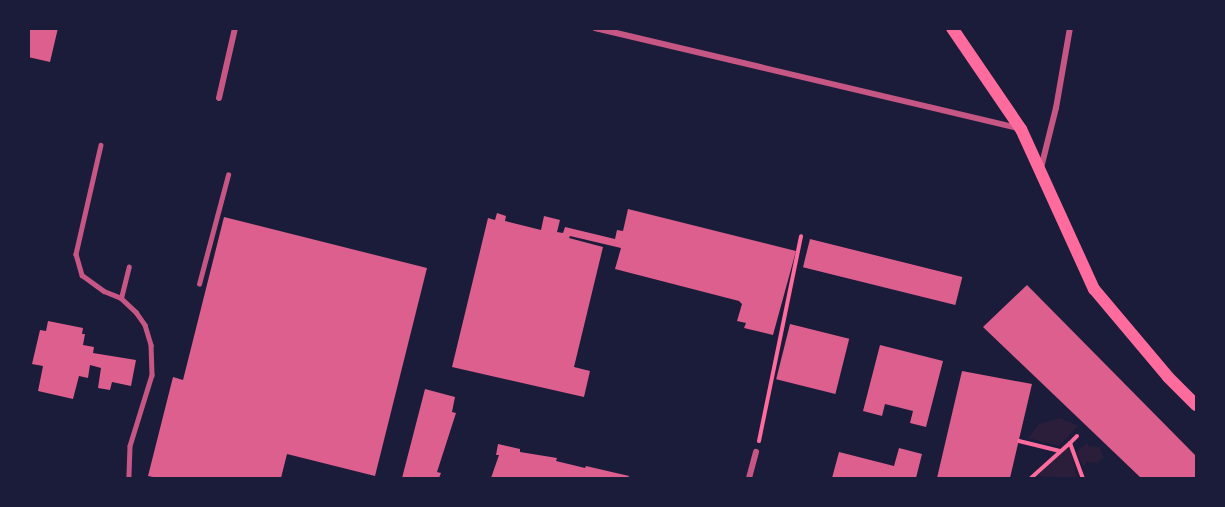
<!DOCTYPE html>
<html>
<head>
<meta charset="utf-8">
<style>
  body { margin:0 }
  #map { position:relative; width:1225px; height:507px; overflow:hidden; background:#1b1b3a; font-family:"Nunito Sans",sans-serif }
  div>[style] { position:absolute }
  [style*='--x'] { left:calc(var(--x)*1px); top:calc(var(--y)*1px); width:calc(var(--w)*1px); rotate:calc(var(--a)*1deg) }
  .green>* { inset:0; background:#2a1e3b }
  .building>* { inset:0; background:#dd5f8e; transform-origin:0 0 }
  .path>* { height:4px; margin:-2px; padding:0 2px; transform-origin:2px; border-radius:2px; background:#ff6b9d }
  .service>* { height:4.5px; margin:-2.25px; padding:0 2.25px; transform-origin:2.25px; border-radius:2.25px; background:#c65784 }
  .minor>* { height:6px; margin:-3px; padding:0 3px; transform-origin:3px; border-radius:3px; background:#c65784 }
  .secondary>* { height:12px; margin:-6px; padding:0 6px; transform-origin:6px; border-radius:6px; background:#ff6b9d }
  span { translate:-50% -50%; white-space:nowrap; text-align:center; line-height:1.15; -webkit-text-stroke:4.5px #1b1b3a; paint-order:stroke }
  .frame { position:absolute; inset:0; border:30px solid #1b1b3a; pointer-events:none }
</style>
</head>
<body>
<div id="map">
  <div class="green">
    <div style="clip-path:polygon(1060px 418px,1078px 426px,1059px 446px,1028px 438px,1039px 424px)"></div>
    <div style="clip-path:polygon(1087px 443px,1089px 446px,1100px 447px,1103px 458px,1097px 463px,1087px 462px,1083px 467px,1077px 452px)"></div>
    <div style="clip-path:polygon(1066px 449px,1070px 449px,1077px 476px,1072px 478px,1038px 476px)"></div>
  </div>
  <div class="building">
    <div style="clip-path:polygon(28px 28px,58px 28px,50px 62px,28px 57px)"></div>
    <div style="clip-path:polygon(628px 209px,796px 251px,773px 335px,744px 328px,746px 323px,737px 321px,742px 304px,739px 301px,615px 269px,621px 248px,570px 236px,569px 238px,603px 247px,574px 367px,590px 371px,584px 397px,452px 367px,488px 218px,495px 220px,497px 213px,506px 216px,505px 221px,541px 230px,544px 216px,560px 220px,557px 232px,563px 233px,565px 227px,615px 239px,617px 230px,623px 231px)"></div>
    <div style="clip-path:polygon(224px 217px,427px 268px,375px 476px,287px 454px,281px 478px,158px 478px,148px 476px,173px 377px,183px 380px)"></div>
    <div style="left:810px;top:239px;width:157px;height:29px;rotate:14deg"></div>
    <div style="clip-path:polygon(1027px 285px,1196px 456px,1196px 478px,1141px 478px,983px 327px)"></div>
    <div style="clip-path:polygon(48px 321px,83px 328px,82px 334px,85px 334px,83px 345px,94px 347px,93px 353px,136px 360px,131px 386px,112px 382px,110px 390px,98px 388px,101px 368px,90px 365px,88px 378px,79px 376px,73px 399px,38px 391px,43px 366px,32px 364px,40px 330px,46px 331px)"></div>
    <div style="left:790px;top:324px;width:61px;height:57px;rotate:14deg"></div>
    <div style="clip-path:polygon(880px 345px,943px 361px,926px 427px,910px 423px,913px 411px,885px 404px,882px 416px,863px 411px)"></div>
    <div style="clip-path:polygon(962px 371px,1032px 384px,1010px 478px,937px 478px)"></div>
    <div style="clip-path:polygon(425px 389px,455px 397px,452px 412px,456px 413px,437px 472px,441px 473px,439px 478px,402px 478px)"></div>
    <div style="clip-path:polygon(498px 444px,520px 449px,520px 452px,557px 458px,556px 461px,585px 468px,586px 466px,629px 476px,628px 478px,491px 478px,499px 455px,496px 455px)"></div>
    <div style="clip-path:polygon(899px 448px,922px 454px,916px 478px,832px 478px,839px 452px,894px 466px)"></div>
  </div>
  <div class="path">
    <div style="--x:1077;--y:436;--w:10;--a:135"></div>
    <div style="--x:1070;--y:443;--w:37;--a:70"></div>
    <div style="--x:759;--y:441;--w:209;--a:-78.4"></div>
    <div style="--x:1019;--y:441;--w:42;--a:13.7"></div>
    <div style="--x:1031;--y:478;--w:52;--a:-41.9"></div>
  </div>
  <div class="service">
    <div style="--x:101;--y:145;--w:112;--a:102.9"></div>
    <div style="--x:76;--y:254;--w:22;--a:74"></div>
    <div style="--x:82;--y:275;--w:27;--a:36"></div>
    <div style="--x:104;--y:291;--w:18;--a:22"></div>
    <div style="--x:121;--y:298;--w:21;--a:43"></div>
    <div style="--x:136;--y:312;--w:16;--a:55"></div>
    <div style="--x:145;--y:325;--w:21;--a:73"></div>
    <div style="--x:151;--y:345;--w:30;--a:88"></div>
    <div style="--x:152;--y:375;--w:74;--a:107.2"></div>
    <div style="--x:130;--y:446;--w:32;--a:92"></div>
    <div style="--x:199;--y:284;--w:113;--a:-75.1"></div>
    <div style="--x:121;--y:298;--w:32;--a:-76"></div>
  </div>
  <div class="minor">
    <div style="--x:595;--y:28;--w:435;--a:13.3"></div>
    <div style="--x:219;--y:98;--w:72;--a:-77.1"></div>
    <div style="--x:1041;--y:168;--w:62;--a:-76"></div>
    <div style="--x:1056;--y:108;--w:81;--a:-80.1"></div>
    <div style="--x:749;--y:478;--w:27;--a:-75"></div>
  </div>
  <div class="secondary">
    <div style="--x:952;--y:28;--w:122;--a:55.7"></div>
    <div style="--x:1021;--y:129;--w:176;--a:65.5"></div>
    <div style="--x:1094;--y:289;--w:115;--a:49.9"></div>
    <div style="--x:1168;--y:377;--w:40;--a:45"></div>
  </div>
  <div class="frame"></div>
</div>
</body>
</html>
